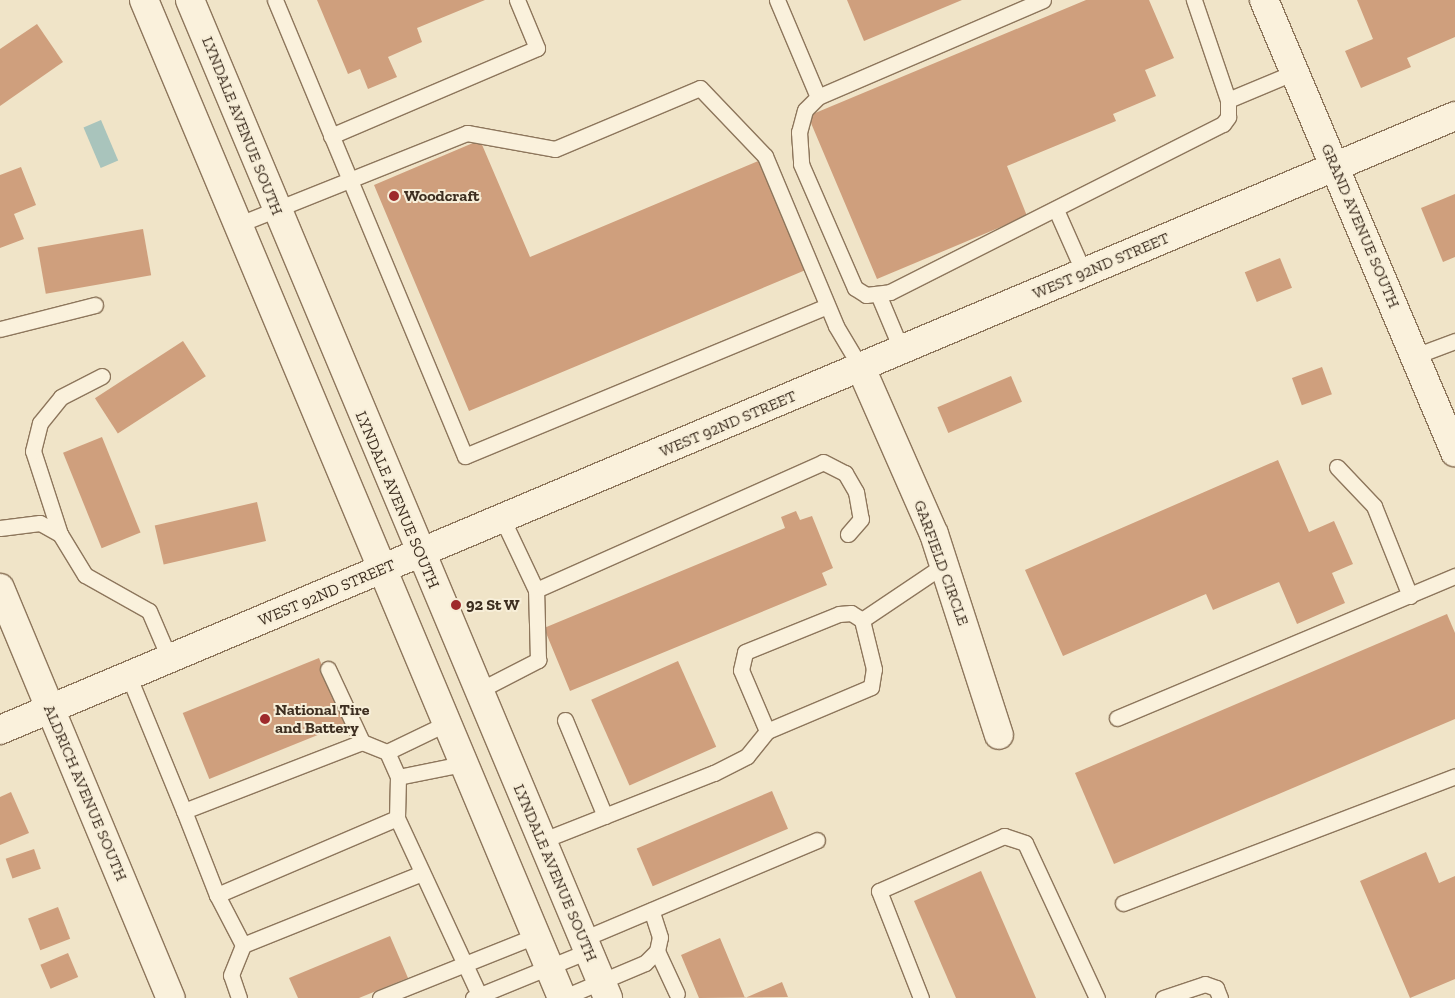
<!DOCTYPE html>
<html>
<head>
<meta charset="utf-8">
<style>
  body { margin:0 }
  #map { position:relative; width:1455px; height:998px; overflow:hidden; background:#f0e4c8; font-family:"Zilla Slab",serif }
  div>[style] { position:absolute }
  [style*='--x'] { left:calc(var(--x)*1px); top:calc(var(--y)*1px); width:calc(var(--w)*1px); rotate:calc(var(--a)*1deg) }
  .water>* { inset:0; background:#a9c4bc; transform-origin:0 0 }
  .building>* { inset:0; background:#cf9f7d; transform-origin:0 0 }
  .roads { filter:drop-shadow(1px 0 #8d765c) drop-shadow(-1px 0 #8d765c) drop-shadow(0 1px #8d765c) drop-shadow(0 -1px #8d765c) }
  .lane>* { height:15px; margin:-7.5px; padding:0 7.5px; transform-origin:7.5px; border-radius:7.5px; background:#faf1dc }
  .street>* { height:28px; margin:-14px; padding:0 14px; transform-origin:14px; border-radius:14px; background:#faf1dc }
  .secondary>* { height:28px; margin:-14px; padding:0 14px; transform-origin:14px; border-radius:14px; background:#faf1dc }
  .dots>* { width:14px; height:14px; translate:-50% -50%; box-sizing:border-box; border:2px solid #f7eed8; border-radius:50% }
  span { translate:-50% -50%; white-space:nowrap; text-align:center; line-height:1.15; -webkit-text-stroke:4px #f7eed8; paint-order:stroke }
  .street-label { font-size:16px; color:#3d2e20 }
  .poi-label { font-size:16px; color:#3d2e20; font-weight:700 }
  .left { translate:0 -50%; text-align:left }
</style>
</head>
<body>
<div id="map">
  <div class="water">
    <div style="left:101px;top:120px;width:44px;height:19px;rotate:67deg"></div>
  </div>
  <div class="building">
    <div style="clip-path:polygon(317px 0,485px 0,417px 28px,422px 42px,388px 57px,397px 77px,368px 89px,360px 69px,348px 74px)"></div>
    <div style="clip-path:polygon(847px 0,962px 0,864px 41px)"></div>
    <div style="clip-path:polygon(1086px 0,1149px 0,1174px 58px,1145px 70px,1156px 96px,1113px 114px,1116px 121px,1007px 166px,1027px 216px,877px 279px,808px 116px)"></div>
    <div style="clip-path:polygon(1357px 0,1455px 0,1455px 37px,1407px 58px,1411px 67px,1361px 88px,1345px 51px,1373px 39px)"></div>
    <div style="clip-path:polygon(37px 24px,63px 62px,0 106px,0 49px)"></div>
    <div style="clip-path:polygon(480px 140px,530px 257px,763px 159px,808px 269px,469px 411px,374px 185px)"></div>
    <div style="clip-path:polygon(21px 167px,36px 205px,14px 214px,24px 239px,0 248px,0 175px)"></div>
    <div style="clip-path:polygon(1455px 194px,1455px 257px,1443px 262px,1421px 208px)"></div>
    <div style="left:143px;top:229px;width:47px;height:107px;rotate:80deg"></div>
    <div style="left:1280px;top:258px;width:32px;height:38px;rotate:68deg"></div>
    <div style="left:183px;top:341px;width:42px;height:105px;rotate:57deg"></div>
    <div style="left:1322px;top:367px;width:29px;height:32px;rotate:70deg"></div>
    <div style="left:1011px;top:376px;width:28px;height:80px;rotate:67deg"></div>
    <div style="left:102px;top:437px;width:103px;height:42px;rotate:68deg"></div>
    <div style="clip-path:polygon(1278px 460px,1309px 532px,1334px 521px,1353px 564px,1332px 573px,1345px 603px,1297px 624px,1279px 582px,1213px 610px,1206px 594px,1063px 656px,1025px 570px)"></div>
    <div style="left:257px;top:502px;width:40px;height:105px;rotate:77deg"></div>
    <div style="clip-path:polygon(796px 511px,800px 520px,812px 516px,833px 568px,822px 573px,827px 585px,570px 691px,544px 628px,785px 528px,781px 517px)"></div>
    <div style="clip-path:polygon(1447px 614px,1455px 633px,1455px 719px,1114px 864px,1075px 773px)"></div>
    <div style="left:319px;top:658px;width:71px;height:147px;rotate:68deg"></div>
    <div style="left:678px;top:661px;width:94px;height:95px;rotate:66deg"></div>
    <div style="left:772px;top:791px;width:41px;height:147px;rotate:67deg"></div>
    <div style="clip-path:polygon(11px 792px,29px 833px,0 845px,0 797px)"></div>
    <div style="left:34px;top:849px;width:21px;height:30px;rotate:71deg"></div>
    <div style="clip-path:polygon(1426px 852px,1439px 883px,1455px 876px,1455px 979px,1410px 998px,1360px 881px)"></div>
    <div style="clip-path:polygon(981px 871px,1036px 998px,956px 998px,914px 901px)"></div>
    <div style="left:58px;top:907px;width:34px;height:32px;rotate:69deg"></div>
    <div style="clip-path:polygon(390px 936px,408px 978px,359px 998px,298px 998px,289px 978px)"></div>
    <div style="clip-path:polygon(720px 938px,745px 998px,782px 982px,788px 997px,699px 998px,681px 955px)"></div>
    <div style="left:68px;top:953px;width:26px;height:30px;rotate:67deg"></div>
  </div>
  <div class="roads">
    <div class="lane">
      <div style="--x:275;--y:0;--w:494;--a:67.4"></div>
      <div style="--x:465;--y:456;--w:392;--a:-22.5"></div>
      <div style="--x:777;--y:0;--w:105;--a:67.1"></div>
      <div style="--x:1043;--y:0;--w:245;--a:156.7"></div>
      <div style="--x:818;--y:97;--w:18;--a:135"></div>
      <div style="--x:805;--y:110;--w:23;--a:105"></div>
      <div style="--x:799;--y:132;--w:32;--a:86"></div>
      <div style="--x:801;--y:164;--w:135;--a:66.5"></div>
      <div style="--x:855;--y:288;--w:13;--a:32"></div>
      <div style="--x:866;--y:295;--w:24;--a:-7"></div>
      <div style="--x:890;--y:292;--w:373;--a:-26.8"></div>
      <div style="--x:1223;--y:124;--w:9;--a:-54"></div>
      <div style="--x:1228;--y:117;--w:17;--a:-90"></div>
      <div style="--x:1228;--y:100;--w:106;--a:-108.8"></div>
      <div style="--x:1228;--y:100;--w:73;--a:-22.7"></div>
      <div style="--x:331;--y:136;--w:224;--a:-23.1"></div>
      <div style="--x:537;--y:48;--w:52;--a:-112.6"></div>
      <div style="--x:1057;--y:212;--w:67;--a:66.1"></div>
      <div style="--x:237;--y:225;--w:248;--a:-21.8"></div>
      <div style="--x:467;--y:133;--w:89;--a:10.3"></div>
      <div style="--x:555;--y:149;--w:157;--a:-22.8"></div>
      <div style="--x:700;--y:88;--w:94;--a:46.3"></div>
      <div style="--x:765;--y:156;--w:184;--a:67.3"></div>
      <div style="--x:836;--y:326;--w:49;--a:59.2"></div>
      <div style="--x:878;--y:294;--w:62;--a:67.2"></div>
      <div style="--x:0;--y:329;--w:98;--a:-14.2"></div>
      <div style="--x:1415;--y:356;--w:43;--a:-20.6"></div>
      <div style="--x:1337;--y:467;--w:54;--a:46.5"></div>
      <div style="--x:1374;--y:506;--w:97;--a:68.2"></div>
      <div style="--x:0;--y:528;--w:40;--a:-7.1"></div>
      <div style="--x:40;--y:523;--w:23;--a:29"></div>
      <div style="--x:60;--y:534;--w:48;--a:58.6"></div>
      <div style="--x:85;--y:575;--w:73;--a:29.4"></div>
      <div style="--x:149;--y:611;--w:53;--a:66.8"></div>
      <div style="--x:60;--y:534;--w:87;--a:-108"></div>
      <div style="--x:33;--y:451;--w:29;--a:-76"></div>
      <div style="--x:40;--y:423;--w:33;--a:-51"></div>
      <div style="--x:61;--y:397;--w:46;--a:-27.1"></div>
      <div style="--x:536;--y:590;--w:314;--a:-24"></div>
      <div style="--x:823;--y:462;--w:25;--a:27"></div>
      <div style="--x:845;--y:473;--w:22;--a:60"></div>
      <div style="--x:856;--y:492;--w:27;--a:80"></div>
      <div style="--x:861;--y:519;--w:20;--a:131"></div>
      <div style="--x:328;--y:669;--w:81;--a:65"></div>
      <div style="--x:129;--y:677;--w:145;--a:67.7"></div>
      <div style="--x:184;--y:811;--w:191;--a:-21.2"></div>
      <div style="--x:362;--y:742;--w:27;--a:22"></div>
      <div style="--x:387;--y:752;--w:64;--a:-25.8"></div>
      <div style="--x:478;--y:691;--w:68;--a:-27.3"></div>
      <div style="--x:538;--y:660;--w:70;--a:-91.6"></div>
      <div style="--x:536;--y:590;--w:80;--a:-115.3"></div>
      <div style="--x:1117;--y:718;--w:367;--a:-22.8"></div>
      <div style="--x:565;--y:720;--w:104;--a:67.4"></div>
      <div style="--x:767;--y:731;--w:66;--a:-113.1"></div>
      <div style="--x:741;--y:670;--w:18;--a:-77"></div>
      <div style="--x:745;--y:652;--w:101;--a:-22"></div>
      <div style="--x:839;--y:614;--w:12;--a:-5"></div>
      <div style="--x:851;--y:613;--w:13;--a:32"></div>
      <div style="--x:387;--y:752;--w:27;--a:66"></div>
      <div style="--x:398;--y:777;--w:65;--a:-11.5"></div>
      <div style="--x:398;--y:777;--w:41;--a:91.4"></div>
      <div style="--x:397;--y:818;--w:196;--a:156.8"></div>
      <div style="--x:217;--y:895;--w:56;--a:62.5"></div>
      <div style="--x:243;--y:945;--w:193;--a:-21.9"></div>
      <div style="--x:184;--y:811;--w:90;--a:68.6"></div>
      <div style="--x:397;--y:818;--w:195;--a:65.1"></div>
      <div style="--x:541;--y:841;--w:186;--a:-21.5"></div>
      <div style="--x:714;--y:773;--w:37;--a:-27"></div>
      <div style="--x:747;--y:756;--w:32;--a:-51"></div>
      <div style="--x:767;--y:731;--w:113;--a:-22.9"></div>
      <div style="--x:871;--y:687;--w:18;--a:-81"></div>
      <div style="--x:874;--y:669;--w:50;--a:-103.8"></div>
      <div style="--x:862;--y:620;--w:99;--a:-33.9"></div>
      <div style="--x:1123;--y:903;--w:355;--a:-20.9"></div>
      <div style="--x:583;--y:939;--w:254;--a:-22.9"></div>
      <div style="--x:657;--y:951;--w:47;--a:65.1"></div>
      <div style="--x:239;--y:998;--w:24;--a:-109"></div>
      <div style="--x:231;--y:975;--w:32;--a:-68"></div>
      <div style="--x:380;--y:998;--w:167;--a:-21.8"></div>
      <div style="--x:473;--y:998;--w:124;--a:-22.2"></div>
      <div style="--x:562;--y:998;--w:90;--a:-22.9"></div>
      <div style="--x:645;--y:963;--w:17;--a:-45"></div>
      <div style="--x:657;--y:951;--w:14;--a:-78"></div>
      <div style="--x:660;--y:937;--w:28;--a:-108"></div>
      <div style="--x:921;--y:998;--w:115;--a:-111.4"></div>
      <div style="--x:879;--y:891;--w:137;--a:-23.7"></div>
      <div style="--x:1004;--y:836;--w:22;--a:18"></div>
      <div style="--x:1025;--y:843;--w:171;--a:65.1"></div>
      <div style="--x:1163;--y:998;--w:44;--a:-18.4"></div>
      <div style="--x:1205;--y:984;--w:12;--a:20"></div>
      <div style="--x:1216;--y:988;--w:11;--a:68"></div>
    </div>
    <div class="street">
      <div style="--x:1264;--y:0;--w:491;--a:67.1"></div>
      <div style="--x:861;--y:368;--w:181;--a:66.3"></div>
      <div style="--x:934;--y:534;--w:211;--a:72.1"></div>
      <div style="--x:0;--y:588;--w:444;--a:67.4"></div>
      <div style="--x:0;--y:730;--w:1579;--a:-22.88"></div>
    </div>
    <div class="secondary">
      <div style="--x:144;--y:0;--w:1082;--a:67.27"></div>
      <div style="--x:190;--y:0;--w:1082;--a:67.27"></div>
    </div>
  </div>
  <div class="dots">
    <div style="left:394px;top:196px;background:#9e2a2b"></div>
    <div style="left:456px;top:605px;background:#9e2a2b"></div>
    <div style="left:265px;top:719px;background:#9e2a2b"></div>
  </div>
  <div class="street-label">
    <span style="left:242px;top:126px;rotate:68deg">LYNDALE AVENUE SOUTH</span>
    <span style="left:1360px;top:226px;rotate:67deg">GRAND AVENUE SOUTH</span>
    <span style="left:1101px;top:266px;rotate:-23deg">WEST 92ND STREET</span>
    <span style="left:728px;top:424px;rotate:-23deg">WEST 92ND STREET</span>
    <span style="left:397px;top:500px;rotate:67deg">LYNDALE AVENUE SOUTH</span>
    <span style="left:941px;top:563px;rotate:70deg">GARFIELD CIRCLE</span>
    <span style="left:327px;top:593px;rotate:-23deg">WEST 92ND STREET</span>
    <span style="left:85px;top:793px;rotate:67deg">ALDRICH AVENUE SOUTH</span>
    <span style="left:555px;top:873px;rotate:67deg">LYNDALE AVENUE SOUTH</span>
  </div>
  <div class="poi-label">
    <span class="left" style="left:404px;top:196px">Woodcraft</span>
    <span class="left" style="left:466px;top:605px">92 St W</span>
    <span class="left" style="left:275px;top:719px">National Tire<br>and Battery</span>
  </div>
</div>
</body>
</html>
